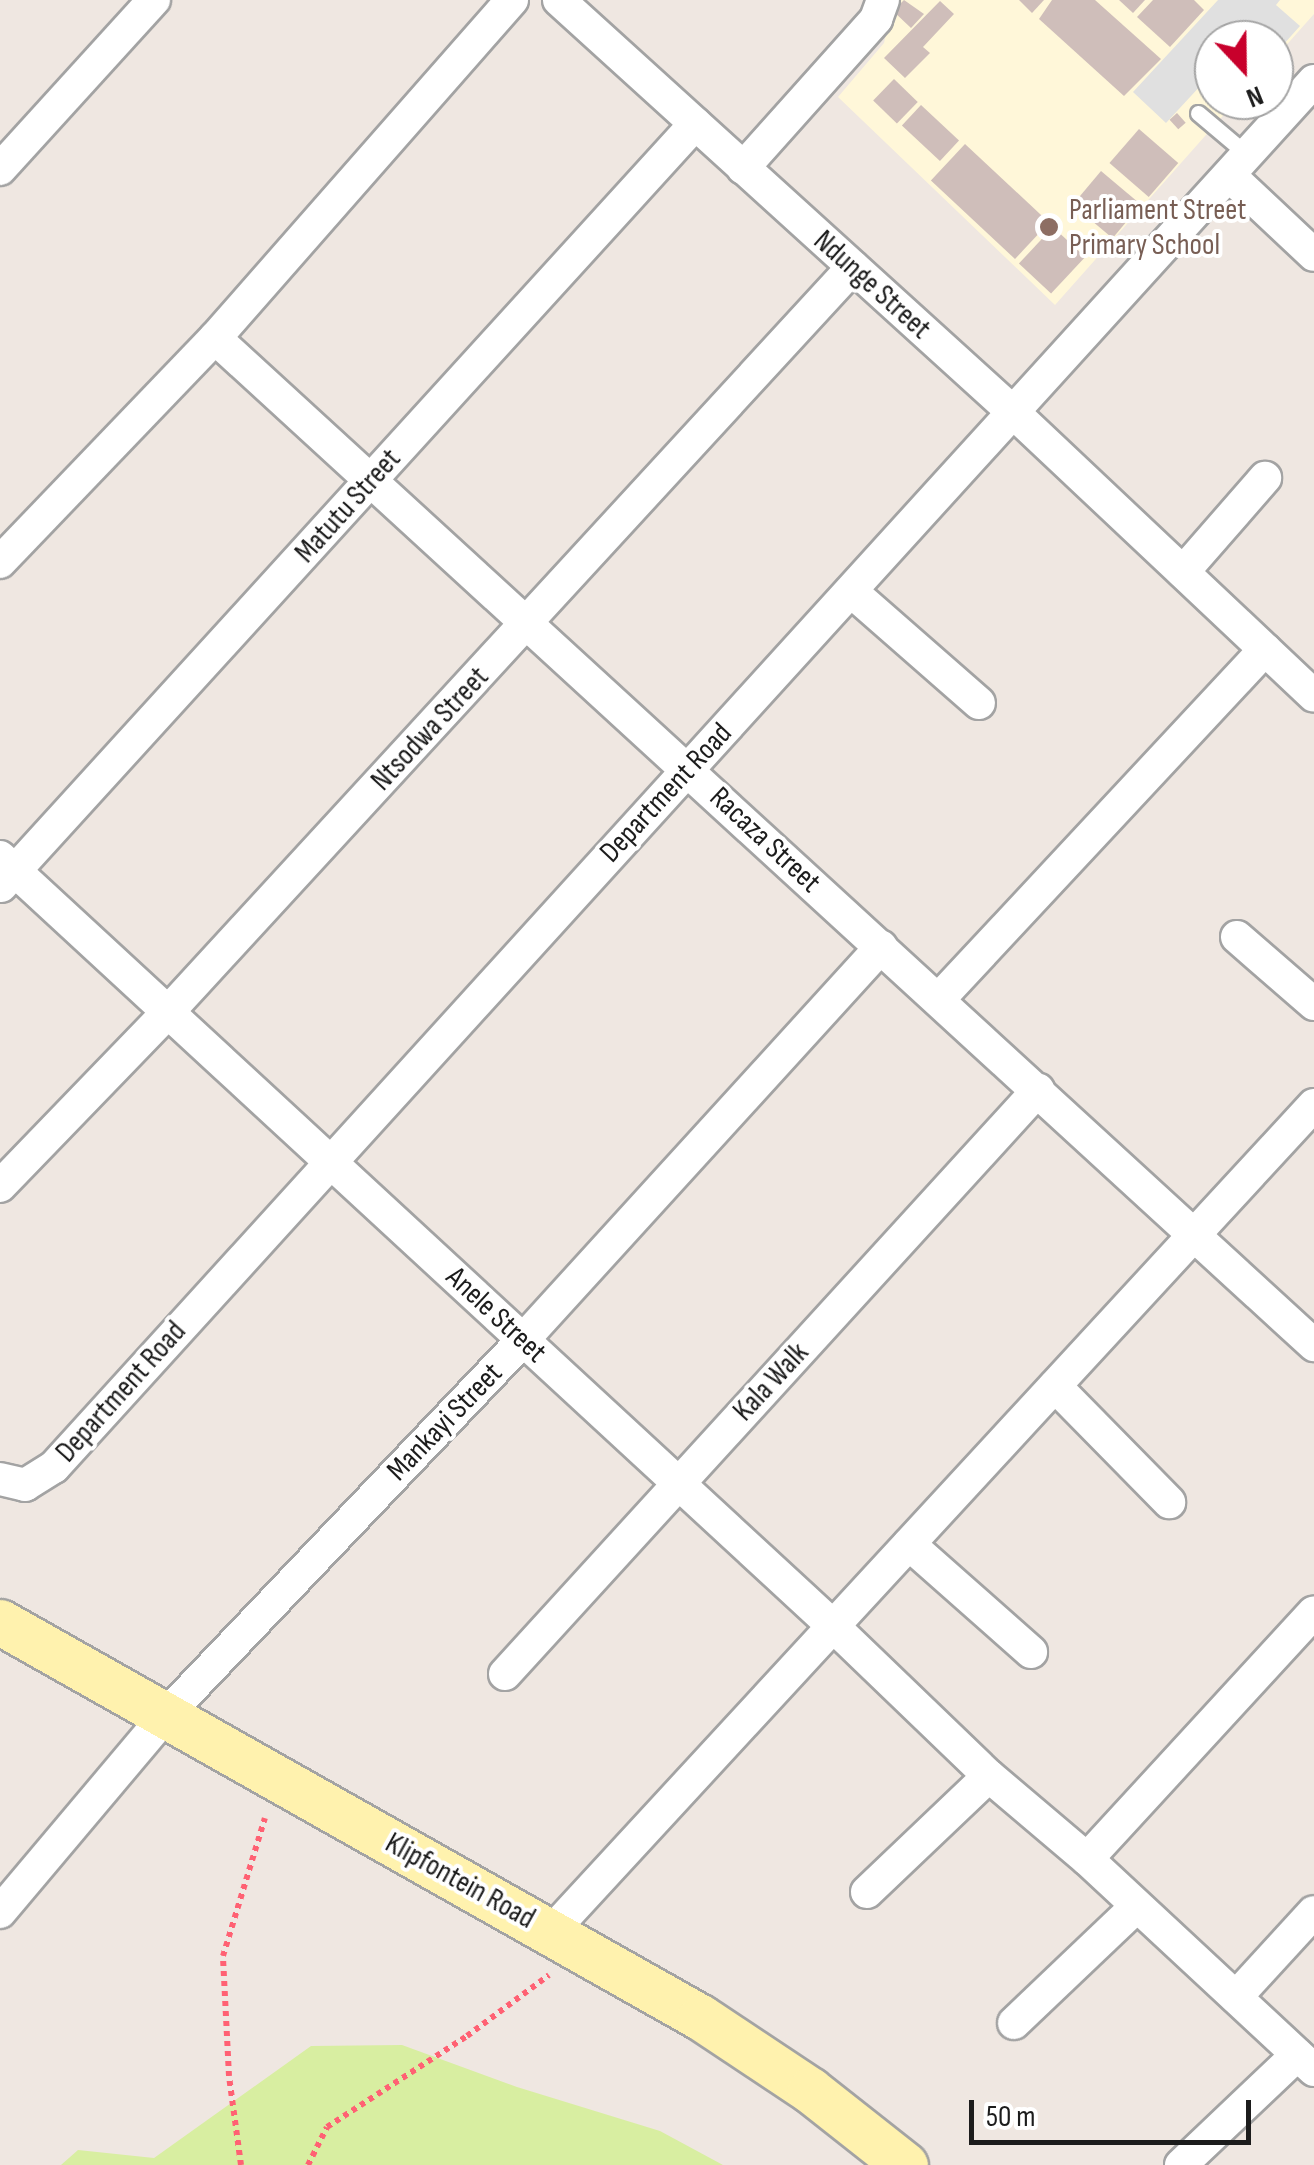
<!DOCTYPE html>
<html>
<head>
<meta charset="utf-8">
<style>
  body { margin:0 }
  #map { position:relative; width:1314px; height:2165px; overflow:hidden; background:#efe7e1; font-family:"Sofia Sans Condensed",sans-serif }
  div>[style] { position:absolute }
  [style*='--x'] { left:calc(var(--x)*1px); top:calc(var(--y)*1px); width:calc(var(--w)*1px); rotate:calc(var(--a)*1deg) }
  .education>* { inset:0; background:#fff7d9 }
  .grass>* { inset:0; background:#d8eea1 }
  .parking>* { inset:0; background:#e0e0e0 }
  .building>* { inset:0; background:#cfbeba; transform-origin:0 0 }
  .path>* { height:6px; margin-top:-3px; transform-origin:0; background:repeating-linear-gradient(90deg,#ff6173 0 5px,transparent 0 10px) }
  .roads { filter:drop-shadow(2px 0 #a3a3a3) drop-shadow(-2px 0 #a3a3a3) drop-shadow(0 2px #a3a3a3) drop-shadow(0 -2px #a3a3a3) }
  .lane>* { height:15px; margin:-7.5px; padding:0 7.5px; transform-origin:7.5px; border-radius:7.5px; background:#fff }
  .street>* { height:32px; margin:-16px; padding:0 16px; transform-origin:16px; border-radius:16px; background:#fff }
  .secondary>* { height:45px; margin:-22.5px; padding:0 22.5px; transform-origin:22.5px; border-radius:22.5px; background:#fff2ae }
  .dots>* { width:28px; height:28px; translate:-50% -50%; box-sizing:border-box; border:5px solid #fff; border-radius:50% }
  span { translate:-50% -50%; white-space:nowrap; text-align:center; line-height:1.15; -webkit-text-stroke:8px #fff; paint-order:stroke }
  .education-label { font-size:30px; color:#785e54 }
  .left { translate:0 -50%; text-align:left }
  .street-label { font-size:30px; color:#1c1c1c }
  .north { position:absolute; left:1194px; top:20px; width:100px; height:100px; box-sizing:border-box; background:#fff; border:2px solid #a4a4a4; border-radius:50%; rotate:158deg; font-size:28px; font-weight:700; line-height:40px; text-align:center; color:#1c1c1c }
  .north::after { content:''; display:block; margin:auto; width:35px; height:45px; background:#c8002c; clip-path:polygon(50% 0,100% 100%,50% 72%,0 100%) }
  .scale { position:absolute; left:969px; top:2100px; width:282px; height:45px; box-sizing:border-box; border:5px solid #1c1c1c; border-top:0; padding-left:12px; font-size:30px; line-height:35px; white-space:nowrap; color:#1c1c1c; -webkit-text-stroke:8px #fff; paint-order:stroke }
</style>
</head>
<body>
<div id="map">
  <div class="education">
    <div style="clip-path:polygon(894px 0,1314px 0,1314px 14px,1274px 59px,1274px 40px,1214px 40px,1214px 100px,1237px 100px,1055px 305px,838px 97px,884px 43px)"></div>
  </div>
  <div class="grass">
    <div style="clip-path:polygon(402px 2045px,517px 2087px,660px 2131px,723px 2165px,61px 2165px,78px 2150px,154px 2158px,311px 2046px)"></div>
  </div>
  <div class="parking">
    <div style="clip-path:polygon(1218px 0,1280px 0,1276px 5px,1300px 26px,1274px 55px,1274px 40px,1214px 40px,1214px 92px,1203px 83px,1166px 123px,1133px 92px)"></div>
  </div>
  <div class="building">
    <div style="clip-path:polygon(904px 0,924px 14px,911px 28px,893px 11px)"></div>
    <div style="clip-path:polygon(1019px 0,1044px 0,1032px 13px)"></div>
    <div style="clip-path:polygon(1052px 0,1095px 0,1161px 59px,1124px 96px,1039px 19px)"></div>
    <div style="clip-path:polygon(1119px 0,1145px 0,1133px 13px)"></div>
    <div style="clip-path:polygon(1153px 0,1194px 0,1204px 10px,1170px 47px,1137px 17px)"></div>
    <div style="clip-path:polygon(940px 1px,954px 14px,923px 47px,930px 53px,905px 78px,884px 58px)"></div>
    <div style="left:894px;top:79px;width:33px;height:30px;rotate:44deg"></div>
    <div style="left:921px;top:105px;width:52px;height:28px;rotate:43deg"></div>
    <div style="left:1177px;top:113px;width:13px;height:10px;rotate:48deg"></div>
    <div style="left:1139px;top:129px;width:52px;height:45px;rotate:41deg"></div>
    <div style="left:965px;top:144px;width:115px;height:50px;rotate:43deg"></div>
    <div style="left:1101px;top:171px;width:52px;height:44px;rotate:40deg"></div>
    <div style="left:1053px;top:227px;width:44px;height:50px;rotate:43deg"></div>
  </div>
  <div class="path">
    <div style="--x:241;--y:2165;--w:90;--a:-97.7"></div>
    <div style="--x:229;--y:2076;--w:120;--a:-92.9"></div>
    <div style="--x:223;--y:1956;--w:144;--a:-73.1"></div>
    <div style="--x:308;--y:2165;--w:42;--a:-63.4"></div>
    <div style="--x:327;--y:2127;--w:167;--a:-33"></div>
    <div style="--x:467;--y:2036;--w:102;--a:-36.6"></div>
  </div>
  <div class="roads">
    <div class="lane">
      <div style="--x:1198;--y:113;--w:67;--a:40.1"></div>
    </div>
    <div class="street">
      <div style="--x:559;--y:0;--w:614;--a:42.23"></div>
      <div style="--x:1014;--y:413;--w:412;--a:43.3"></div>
      <div style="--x:743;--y:168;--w:200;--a:-48.2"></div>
      <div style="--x:876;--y:19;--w:20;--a:-70"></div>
      <div style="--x:0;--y:169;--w:229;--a:-47.7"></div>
      <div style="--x:1230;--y:176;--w:115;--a:43.2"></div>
      <div style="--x:215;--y:338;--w:1491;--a:42.5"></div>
      <div style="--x:0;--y:562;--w:310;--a:-46.2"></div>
      <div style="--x:215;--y:338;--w:450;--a:-48.7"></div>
      <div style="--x:1183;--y:572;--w:125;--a:-48.9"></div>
      <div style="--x:851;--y:591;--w:170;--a:41.2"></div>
      <div style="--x:0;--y:857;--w:1134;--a:42.71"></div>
      <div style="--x:833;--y:1626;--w:216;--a:43.9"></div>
      <div style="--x:989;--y:1776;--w:128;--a:40.3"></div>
      <div style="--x:1087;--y:1859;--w:310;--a:42.9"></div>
      <div style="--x:1;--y:886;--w:1031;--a:-47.67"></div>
      <div style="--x:1237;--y:937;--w:102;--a:41"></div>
      <div style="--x:939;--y:999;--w:478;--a:-47"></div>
      <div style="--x:0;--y:1186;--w:242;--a:-46"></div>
      <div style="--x:168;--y:1012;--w:1012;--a:-47.4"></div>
      <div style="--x:1055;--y:1386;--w:163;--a:45.5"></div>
      <div style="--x:0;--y:1479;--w:26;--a:13"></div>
      <div style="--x:25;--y:1485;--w:34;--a:-32"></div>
      <div style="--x:54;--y:1467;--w:1873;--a:-47.73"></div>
      <div style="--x:909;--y:1544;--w:163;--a:41.5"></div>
      <div style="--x:505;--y:1674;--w:791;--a:-47.61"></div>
      <div style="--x:1087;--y:1859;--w:335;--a:-47.4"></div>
      <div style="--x:867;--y:1892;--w:168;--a:-43.6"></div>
      <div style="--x:0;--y:1912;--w:258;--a:-49.9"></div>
      <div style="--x:166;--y:1715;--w:518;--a:-46.41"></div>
      <div style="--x:523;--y:1340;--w:532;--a:-47.67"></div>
      <div style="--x:551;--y:1932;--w:1125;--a:-47.31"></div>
      <div style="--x:1236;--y:1997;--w:115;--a:-47.5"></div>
      <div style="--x:1014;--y:2023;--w:168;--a:-43.6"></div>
      <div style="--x:1181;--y:2165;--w:160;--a:-43.5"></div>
    </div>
    <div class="secondary">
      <div style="--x:0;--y:1622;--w:804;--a:29.44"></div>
      <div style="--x:700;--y:2017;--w:132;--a:33.6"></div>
      <div style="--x:810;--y:2090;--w:121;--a:38.3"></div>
    </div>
  </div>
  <div class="dots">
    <div style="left:1049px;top:227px;background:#8d6e63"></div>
  </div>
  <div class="education-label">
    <span class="left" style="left:1069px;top:227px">Parliament Street<br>Primary School</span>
  </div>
  <div class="street-label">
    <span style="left:872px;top:285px;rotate:42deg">Ndunge Street</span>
    <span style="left:348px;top:506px;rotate:-48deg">Matutu Street</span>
    <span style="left:430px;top:729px;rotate:-47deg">Ntsodwa Street</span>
    <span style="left:666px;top:793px;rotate:-47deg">Department Road</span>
    <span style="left:765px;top:840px;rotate:43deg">Racaza Street</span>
    <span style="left:496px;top:1315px;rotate:43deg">Anele Street</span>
    <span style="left:771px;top:1382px;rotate:-47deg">Kala Walk</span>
    <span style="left:121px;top:1392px;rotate:-48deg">Department Road</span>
    <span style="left:445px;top:1422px;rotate:-46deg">Mankayi Street</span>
    <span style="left:460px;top:1881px;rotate:29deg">Klipfontein Road</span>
  </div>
  <div class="north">N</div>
  <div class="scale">50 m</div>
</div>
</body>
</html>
